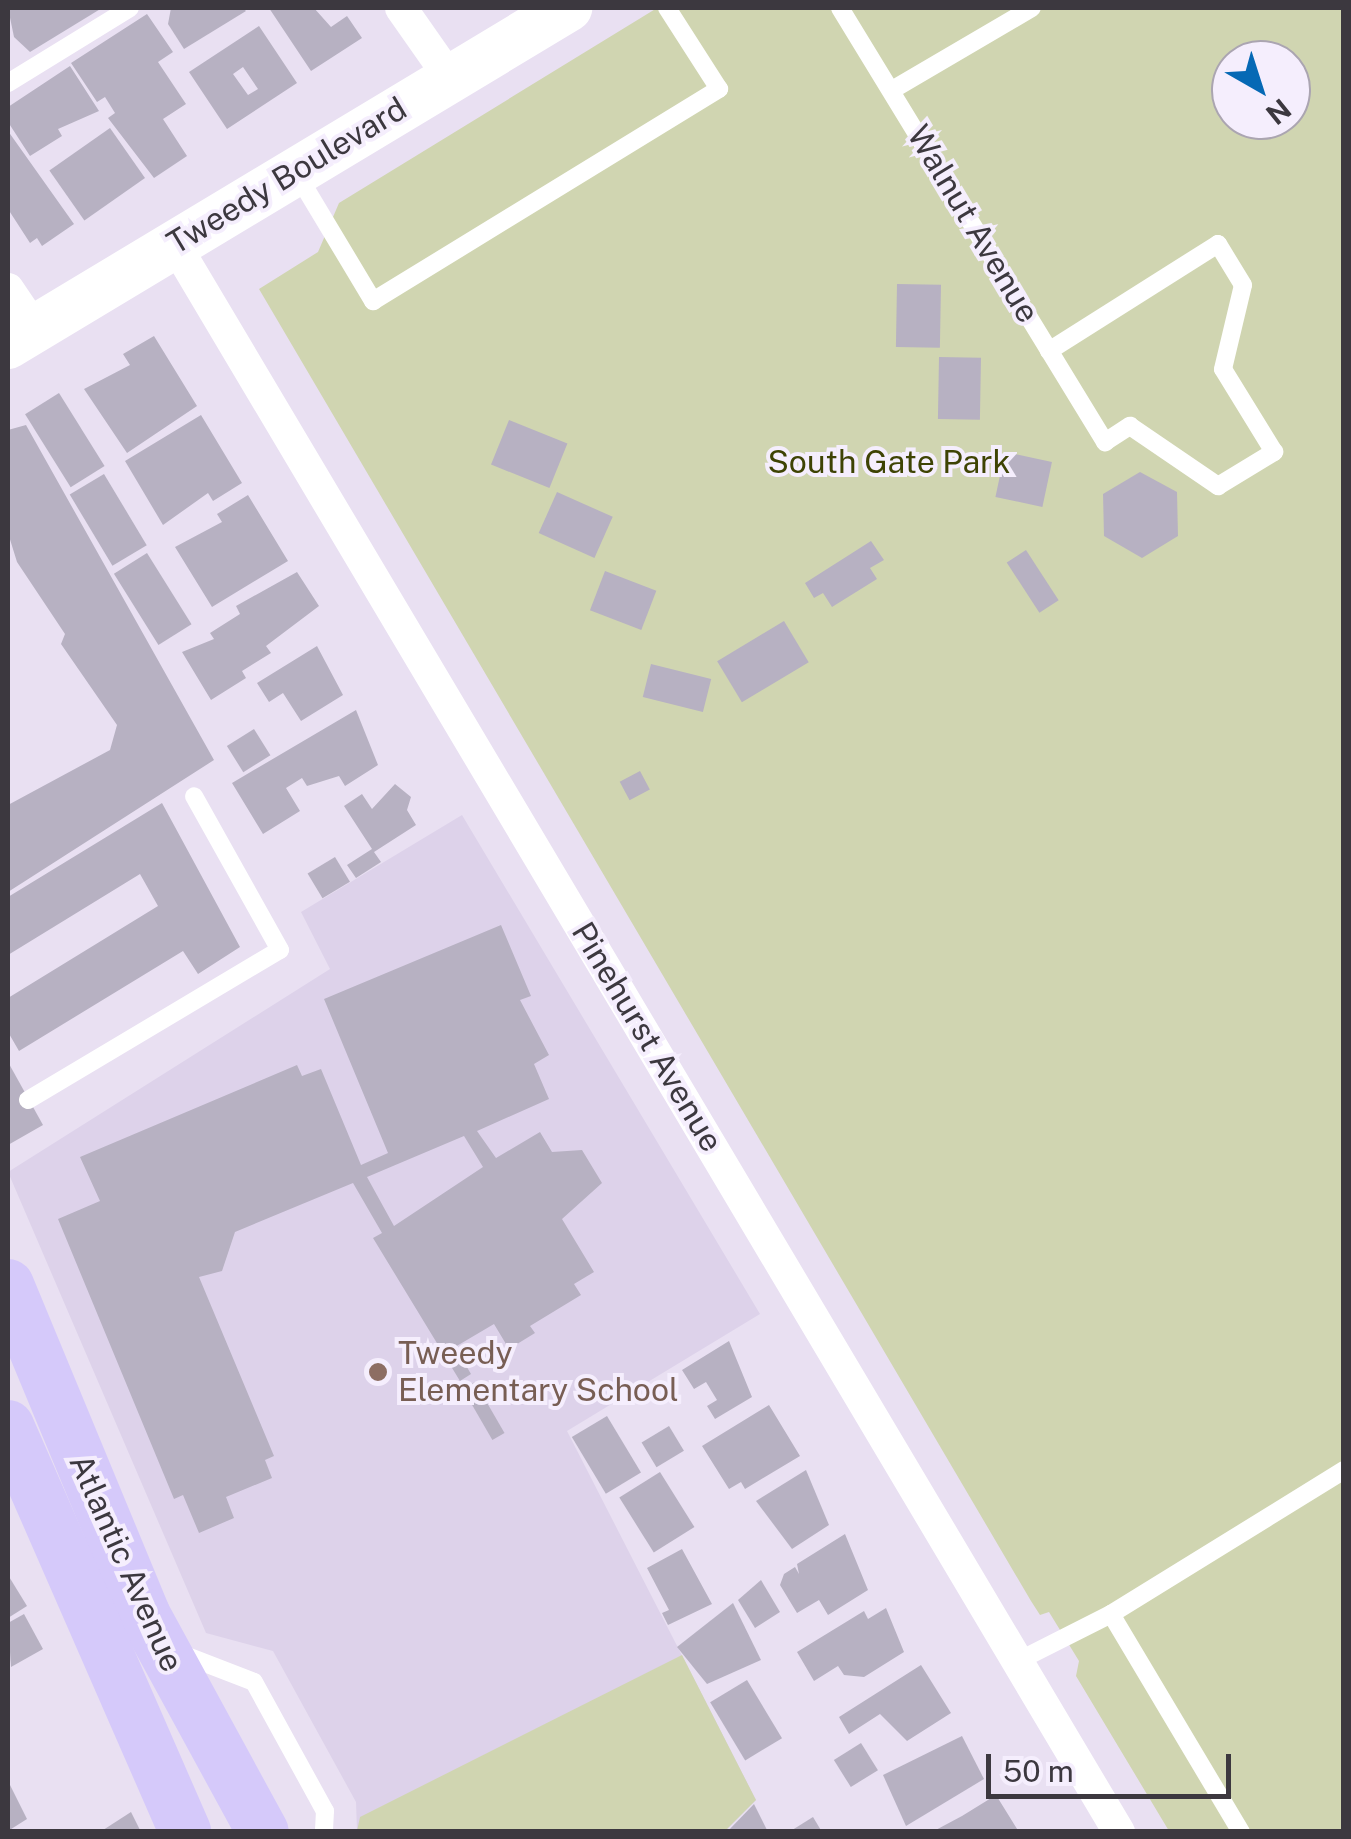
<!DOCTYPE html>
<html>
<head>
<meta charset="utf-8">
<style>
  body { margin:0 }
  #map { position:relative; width:1351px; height:1839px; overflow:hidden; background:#e9e0f2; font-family:"Public Sans",sans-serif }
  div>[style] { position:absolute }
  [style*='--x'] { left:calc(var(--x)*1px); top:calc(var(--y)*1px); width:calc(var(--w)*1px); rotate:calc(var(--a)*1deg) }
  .built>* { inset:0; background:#ddd2ea }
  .green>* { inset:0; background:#d0d5b1 }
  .building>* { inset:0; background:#b7b1c2; transform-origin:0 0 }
  .lane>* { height:18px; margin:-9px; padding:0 9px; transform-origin:9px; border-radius:9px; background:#fff }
  .street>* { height:32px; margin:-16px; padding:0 16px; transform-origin:16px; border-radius:16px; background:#fff }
  .secondary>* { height:48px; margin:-24px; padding:0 24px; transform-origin:24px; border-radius:24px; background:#fff }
  .primary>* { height:52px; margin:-26px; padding:0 26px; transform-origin:26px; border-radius:26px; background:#d5c9fa }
  .dots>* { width:28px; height:28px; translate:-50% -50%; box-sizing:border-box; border:5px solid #f5eefd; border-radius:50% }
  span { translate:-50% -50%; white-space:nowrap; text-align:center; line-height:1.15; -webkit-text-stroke:8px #f5eefd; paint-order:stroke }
  .street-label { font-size:32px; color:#3c383f }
  .park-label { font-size:32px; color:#3e4304 }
  .education-label { font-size:32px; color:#785e54 }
  .left { translate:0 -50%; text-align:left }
  .frame { position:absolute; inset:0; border:10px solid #3c383f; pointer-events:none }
  .north { position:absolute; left:1211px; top:40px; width:100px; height:100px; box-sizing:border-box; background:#f5eefd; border:2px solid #aba5b1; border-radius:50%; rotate:141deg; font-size:28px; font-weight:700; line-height:40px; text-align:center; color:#3c383f }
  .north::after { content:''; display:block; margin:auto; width:35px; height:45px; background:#0669b5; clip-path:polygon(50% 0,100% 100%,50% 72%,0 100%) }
  .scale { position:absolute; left:986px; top:1754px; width:245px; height:45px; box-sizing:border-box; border:5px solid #3c383f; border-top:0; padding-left:12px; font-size:30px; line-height:35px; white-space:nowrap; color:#3c383f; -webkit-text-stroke:8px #f5eefd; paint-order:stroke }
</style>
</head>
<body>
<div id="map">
  <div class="built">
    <div style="clip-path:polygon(462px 815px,760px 1314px,567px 1431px,756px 1800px,725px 1831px,357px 1831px,356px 1802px,273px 1651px,206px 1633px,8px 1172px,330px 969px,301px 912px)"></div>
  </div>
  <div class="green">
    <div style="clip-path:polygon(evenodd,657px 8px,1343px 8px,1343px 1831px,1169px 1831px,1076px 1676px,1079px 1661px,1049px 1612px,1040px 1615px,1031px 1601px,259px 289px,318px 252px,339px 203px,657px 8px,1231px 60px,1291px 60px,1291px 120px,1231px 120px,1231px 60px)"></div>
    <div style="clip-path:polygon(682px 1655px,756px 1800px,725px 1831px,357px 1831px,360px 1817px)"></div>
  </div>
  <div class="building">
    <div style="clip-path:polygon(8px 8px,102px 8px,30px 52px,14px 37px)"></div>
    <div style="clip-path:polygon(171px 8px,243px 8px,246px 11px,184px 49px,168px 24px)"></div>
    <div style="clip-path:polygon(269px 8px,314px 8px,331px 27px,347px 16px,362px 38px,311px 71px)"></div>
    <div style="clip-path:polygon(147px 14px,173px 52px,158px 62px,186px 104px,163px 119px,187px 156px,154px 178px,108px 118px,115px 113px,105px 97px,97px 102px,71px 63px)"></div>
    <div style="clip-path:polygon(evenodd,259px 26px,297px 83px,227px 129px,189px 72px,259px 26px,243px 67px,258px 89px,248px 95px,233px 74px,243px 67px)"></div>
    <div style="clip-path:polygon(70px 66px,99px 111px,58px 129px,62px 136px,30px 156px,8px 122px,8px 107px)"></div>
    <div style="left:110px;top:128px;width:61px;height:74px;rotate:55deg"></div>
    <div style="clip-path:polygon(8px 131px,74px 224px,42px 246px,37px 238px,30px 243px,8px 209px)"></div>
    <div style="left:897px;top:284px;width:44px;height:63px;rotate:1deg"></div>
    <div style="clip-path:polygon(154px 336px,197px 406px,127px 453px,84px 389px,130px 365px,123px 354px)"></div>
    <div style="left:939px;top:357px;width:42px;height:62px;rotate:1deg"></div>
    <div style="left:59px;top:393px;width:86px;height:40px;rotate:58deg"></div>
    <div style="clip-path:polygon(201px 415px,242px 483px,213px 501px,208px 493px,163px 525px,125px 461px)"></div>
    <div style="left:509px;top:420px;width:63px;height:48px;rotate:22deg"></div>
    <div style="clip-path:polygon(26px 425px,214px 760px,8px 892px,8px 805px,110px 750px,117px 725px,61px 644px,65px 634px,17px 562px,8px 533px,8px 430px)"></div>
    <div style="left:1005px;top:452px;width:48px;height:46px;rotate:12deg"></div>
    <div style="clip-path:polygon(1140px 472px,1177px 492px,1178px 536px,1142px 558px,1104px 536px,1103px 494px)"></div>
    <div style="left:104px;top:474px;width:83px;height:40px;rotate:59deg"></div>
    <div style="left:557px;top:492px;width:61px;height:45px;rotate:24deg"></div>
    <div style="clip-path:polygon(248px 495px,288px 561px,212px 607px,175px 547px,222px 522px,217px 514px)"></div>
    <div style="clip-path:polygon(871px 541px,884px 560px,870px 568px,877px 579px,832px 607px,823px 593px,814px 598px,805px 583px)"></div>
    <div style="left:1026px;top:550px;width:60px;height:23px;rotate:57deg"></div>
    <div style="left:147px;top:553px;width:84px;height:39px;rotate:58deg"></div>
    <div style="left:605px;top:571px;width:55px;height:42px;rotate:21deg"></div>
    <div style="clip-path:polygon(297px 572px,319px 606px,266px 646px,271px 653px,242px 671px,246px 678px,211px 700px,182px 652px,214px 639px,210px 633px,240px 614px,236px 606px)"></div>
    <div style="left:784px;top:621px;width:48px;height:78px;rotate:59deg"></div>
    <div style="clip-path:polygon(317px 646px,343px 695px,301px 721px,283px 693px,269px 702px,257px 683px)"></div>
    <div style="left:651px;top:664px;width:62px;height:34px;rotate:14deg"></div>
    <div style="clip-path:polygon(356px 710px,378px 765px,345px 786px,339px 776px,307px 786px,302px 778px,286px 788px,300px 811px,263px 834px,232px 783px)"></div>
    <div style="left:254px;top:729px;width:31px;height:32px;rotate:58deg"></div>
    <div style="left:640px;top:771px;width:21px;height:23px;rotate:62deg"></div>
    <div style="clip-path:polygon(395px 784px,411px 797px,407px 810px,416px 825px,374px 852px,381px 862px,356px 878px,347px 865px,372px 849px,344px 806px,362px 794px,372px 809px)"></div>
    <div style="clip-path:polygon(162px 803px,240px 947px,198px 974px,183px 951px,19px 1051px,8px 1032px,8px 998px,158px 906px,140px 874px,8px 955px,8px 897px)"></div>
    <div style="left:335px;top:857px;width:29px;height:32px;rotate:59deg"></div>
    <div style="clip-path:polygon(evenodd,501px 925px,531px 996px,520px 1000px,549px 1055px,534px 1064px,549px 1099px,477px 1131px,496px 1158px,540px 1132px,552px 1152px,582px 1150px,602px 1183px,562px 1219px,594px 1272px,574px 1284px,581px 1295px,530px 1326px,535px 1333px,509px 1349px,494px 1324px,455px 1347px,471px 1374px,460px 1381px,373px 1238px,382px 1233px,353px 1183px,235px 1232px,222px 1271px,199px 1277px,274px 1456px,265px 1460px,272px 1478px,226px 1497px,234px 1518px,199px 1533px,183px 1495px,174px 1499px,58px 1219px,100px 1201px,80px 1157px,297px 1065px,302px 1076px,321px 1069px,361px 1165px,388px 1153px,324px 999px,501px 925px,464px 1136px,483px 1167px,394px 1226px,367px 1177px,464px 1136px)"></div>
    <div style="clip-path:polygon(8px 1062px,43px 1125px,8px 1145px)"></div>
    <div style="clip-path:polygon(729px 1341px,752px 1397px,715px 1419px,707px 1406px,717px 1400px,706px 1382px,694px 1389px,682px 1370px)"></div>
    <div style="left:475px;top:1382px;width:59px;height:14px;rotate:60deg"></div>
    <div style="clip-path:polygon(769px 1405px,800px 1456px,745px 1489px,741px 1482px,729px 1489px,702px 1446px)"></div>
    <div style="left:607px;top:1416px;width:66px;height:41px;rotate:59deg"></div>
    <div style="left:669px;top:1426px;width:29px;height:32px;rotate:59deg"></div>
    <div style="clip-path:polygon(806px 1470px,829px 1525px,792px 1549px,756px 1501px)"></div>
    <div style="left:660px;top:1472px;width:65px;height:48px;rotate:58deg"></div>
    <div style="clip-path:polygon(845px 1534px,868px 1590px,828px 1615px,819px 1600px,797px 1613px,780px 1585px,784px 1574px,795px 1567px,799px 1574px,797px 1564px)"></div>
    <div style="clip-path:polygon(682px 1549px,712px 1604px,668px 1625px,662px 1613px,669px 1610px,647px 1568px)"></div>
    <div style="clip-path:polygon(8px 1575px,27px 1606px,8px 1618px)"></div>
    <div style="clip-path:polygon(761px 1580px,780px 1612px,755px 1628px,738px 1600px)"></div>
    <div style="clip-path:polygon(733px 1603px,761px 1660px,707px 1684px,677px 1647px)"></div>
    <div style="clip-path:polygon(886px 1608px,904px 1652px,864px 1677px,844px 1675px,838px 1666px,814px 1681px,797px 1652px,864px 1611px,868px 1619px)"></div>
    <div style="clip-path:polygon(24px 1614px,43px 1649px,11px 1667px,8px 1623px)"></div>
    <div style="clip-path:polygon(921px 1665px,951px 1713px,907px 1741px,880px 1714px,849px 1734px,839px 1717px)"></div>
    <div style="left:747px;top:1680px;width:68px;height:43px;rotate:59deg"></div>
    <div style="clip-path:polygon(962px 1736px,984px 1779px,906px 1826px,883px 1775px)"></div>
    <div style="left:861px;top:1743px;width:32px;height:32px;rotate:58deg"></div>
    <div style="clip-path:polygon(8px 1781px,27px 1819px,8px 1831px)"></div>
    <div style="clip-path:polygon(996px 1795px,1019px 1832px,932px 1832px,962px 1816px)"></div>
    <div style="clip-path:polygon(754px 1804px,768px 1832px,727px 1832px)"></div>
    <div style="clip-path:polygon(131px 1812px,141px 1832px,100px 1832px)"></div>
    <div style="clip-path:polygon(813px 1817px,822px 1832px,789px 1832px)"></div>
  </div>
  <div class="lane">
    <div style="--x:840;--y:8;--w:509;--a:58.59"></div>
    <div style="--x:1105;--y:442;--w:30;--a:-33"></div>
    <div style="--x:1130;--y:426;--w:107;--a:34.3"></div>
    <div style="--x:1218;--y:486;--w:66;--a:-31.3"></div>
    <div style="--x:1274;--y:452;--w:97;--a:-121.6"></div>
    <div style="--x:1223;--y:369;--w:86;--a:-76.6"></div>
    <div style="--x:1243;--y:285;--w:48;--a:-121.4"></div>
    <div style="--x:1218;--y:244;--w:200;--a:147.7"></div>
    <div style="--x:8;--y:83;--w:143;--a:-31.6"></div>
    <div style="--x:892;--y:90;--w:162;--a:-30.4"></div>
    <div style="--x:295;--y:171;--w:152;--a:59"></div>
    <div style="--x:373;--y:301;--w:406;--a:-31.5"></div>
    <div style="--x:719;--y:89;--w:96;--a:-122.7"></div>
    <div style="--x:28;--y:1100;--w:293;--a:-30.8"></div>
    <div style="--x:280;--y:950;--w:176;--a:-119.2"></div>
    <div style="--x:1111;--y:1614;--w:254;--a:59.2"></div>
    <div style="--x:179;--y:1653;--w:80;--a:21.1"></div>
    <div style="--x:254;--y:1682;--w:147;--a:61.2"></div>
    <div style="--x:325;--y:1811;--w:21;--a:93"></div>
    <div style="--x:1018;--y:1661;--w:104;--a:-26.8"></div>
    <div style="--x:1111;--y:1614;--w:274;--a:-31.7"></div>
  </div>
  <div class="street">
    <div style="--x:401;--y:8;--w:85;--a:55"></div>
    <div style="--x:174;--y:243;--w:1849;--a:59.26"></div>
    <div style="--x:8;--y:289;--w:48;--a:56"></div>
  </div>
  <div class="secondary">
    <div style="--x:8;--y:345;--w:654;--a:-31.04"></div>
  </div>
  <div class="primary">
    <div style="--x:8;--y:1285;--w:356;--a:67.5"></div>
    <div style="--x:144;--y:1614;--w:248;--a:61.4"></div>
    <div style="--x:8;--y:1426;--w:443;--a:66.4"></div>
  </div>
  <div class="dots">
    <div style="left:378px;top:1372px;background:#8d6e63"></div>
  </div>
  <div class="street-label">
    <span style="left:287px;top:176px;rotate:-31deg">Tweedy Boulevard</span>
    <span style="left:973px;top:224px;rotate:59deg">Walnut Avenue</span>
    <span style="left:647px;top:1037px;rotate:59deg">Pinehurst Avenue</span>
    <span style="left:126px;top:1563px;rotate:66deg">Atlantic Avenue</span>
  </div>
  <div class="park-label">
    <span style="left:889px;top:462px">South Gate Park</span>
  </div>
  <div class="education-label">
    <span class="left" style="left:398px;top:1372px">Tweedy<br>Elementary School</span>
  </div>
  <div class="frame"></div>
  <div class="north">N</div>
  <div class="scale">50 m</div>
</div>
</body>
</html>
